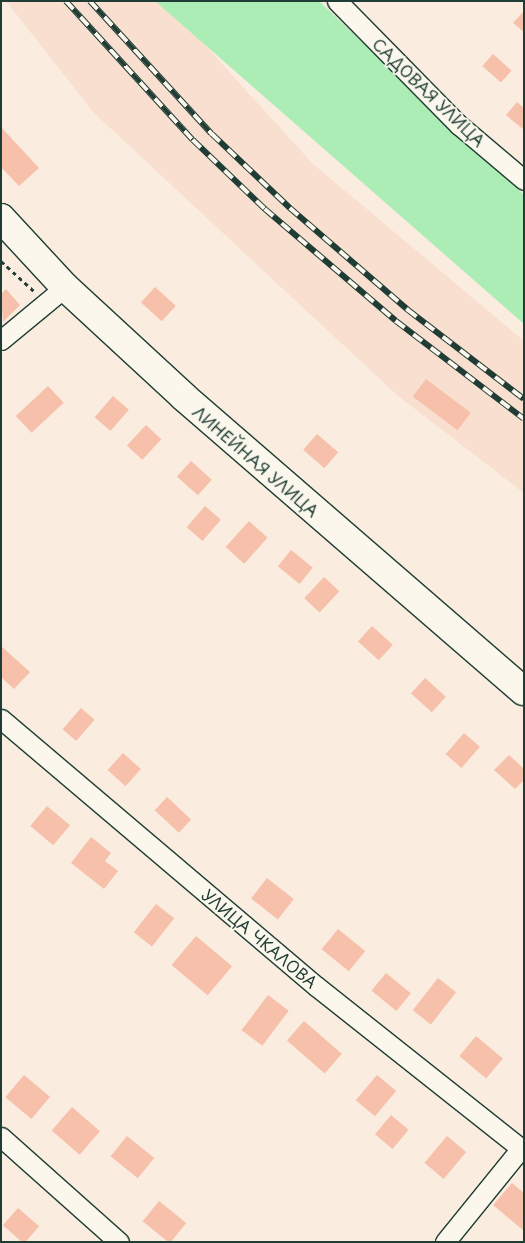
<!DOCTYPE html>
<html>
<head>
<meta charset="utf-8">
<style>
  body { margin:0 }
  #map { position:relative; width:525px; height:1243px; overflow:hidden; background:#faecdf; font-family:"Playpen Sans",sans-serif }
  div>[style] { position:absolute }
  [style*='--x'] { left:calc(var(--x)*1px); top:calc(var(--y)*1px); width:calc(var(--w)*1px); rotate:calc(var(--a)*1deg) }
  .built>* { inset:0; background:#f9dfcf }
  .green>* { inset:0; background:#acedb6 }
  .building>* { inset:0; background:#f7c0aa; transform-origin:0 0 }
  .path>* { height:3px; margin-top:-1.5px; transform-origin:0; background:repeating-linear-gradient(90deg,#1f3d34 0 4px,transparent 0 8px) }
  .roads { filter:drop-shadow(1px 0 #1f3d34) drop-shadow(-1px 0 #1f3d34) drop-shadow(0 1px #1f3d34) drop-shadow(0 -1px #1f3d34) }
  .street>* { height:19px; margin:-9.5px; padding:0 9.5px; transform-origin:9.5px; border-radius:9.5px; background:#fbf7ec }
  .secondary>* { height:28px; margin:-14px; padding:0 14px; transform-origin:14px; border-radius:14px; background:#fbf7ec }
  .rail>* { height:5.5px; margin-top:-2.75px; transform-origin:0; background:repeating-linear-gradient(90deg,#fbf7ec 0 11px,#1f3d34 0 22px); box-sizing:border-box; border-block:1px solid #1f3d34 }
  span { translate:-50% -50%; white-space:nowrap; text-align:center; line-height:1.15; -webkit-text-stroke:4px #fbf7ec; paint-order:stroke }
  .street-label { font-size:16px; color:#1f3d34 }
  .frame { position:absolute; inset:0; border:2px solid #1f3d34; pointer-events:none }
</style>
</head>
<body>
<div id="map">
  <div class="built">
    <div style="clip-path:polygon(6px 1px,165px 1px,312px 163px,524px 341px,524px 493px,397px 395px,94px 113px)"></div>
  </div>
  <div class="green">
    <div style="clip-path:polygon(155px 1px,319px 1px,524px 195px,524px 324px)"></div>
  </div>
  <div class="building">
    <div style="clip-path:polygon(524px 11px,524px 32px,513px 23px)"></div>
    <div style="left:493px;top:54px;width:25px;height:16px;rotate:42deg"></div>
    <div style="clip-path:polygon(517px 102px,524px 108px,524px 130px,506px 115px)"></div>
    <div style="clip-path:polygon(1px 127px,39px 168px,19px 186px,1px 167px)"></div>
    <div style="left:155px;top:287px;width:28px;height:21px;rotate:42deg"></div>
    <div style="clip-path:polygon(6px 289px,20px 305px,3px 322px,1px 294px)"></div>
    <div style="left:426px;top:379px;width:56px;height:22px;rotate:37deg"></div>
    <div style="left:48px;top:386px;width:23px;height:44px;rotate:47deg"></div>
    <div style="left:113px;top:396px;width:21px;height:28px;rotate:41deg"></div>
    <div style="left:146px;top:425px;width:21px;height:28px;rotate:43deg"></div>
    <div style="left:317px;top:434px;width:28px;height:21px;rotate:41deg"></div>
    <div style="left:191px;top:461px;width:28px;height:21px;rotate:42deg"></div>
    <div style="left:205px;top:506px;width:21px;height:28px;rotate:41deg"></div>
    <div style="left:249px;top:521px;width:25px;height:35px;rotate:42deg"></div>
    <div style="left:291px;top:550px;width:28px;height:21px;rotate:39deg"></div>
    <div style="left:324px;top:577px;width:21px;height:29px;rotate:43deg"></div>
    <div style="left:372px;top:626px;width:28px;height:21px;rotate:42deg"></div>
    <div style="clip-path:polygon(1px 646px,30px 672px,14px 689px,1px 677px)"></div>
    <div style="left:425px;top:678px;width:28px;height:21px;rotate:42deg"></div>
    <div style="left:81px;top:708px;width:18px;height:28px;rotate:41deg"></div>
    <div style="left:464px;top:733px;width:21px;height:28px;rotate:41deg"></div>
    <div style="left:123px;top:753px;width:24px;height:23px;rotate:42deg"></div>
    <div style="clip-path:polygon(509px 755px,524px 769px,524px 780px,515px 789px,494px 770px)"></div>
    <div style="left:167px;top:797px;width:33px;height:18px;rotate:43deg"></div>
    <div style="left:47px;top:806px;width:30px;height:26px;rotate:40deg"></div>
    <div style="clip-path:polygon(91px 837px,111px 853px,105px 861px,118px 871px,104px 889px,71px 863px)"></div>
    <div style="left:267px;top:878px;width:34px;height:26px;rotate:38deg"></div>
    <div style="left:156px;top:904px;width:23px;height:36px;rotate:38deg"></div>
    <div style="left:338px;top:929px;width:35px;height:26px;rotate:39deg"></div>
    <div style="left:196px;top:936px;width:47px;height:38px;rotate:40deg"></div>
    <div style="left:386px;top:973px;width:32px;height:23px;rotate:39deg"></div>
    <div style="left:438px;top:978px;width:23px;height:41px;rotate:38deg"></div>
    <div style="left:268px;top:995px;width:26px;height:44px;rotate:37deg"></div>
    <div style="left:304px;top:1021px;width:50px;height:26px;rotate:41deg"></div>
    <div style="left:476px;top:1036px;width:35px;height:26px;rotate:40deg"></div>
    <div style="left:24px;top:1075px;width:34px;height:29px;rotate:40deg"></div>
    <div style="left:377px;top:1075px;width:25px;height:33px;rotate:40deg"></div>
    <div style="left:72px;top:1107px;width:37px;height:31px;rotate:41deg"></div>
    <div style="left:391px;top:1115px;width:23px;height:25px;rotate:40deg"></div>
    <div style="left:127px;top:1136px;width:35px;height:26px;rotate:39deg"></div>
    <div style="left:447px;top:1136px;width:25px;height:35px;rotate:40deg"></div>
    <div style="clip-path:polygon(512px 1183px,524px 1193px,524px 1231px,493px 1205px)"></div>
    <div style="left:159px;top:1201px;width:35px;height:26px;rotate:39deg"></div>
    <div style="left:18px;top:1208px;width:28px;height:23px;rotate:41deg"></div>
  </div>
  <div class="path">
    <div style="--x:1;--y:261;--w:45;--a:42.3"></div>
  </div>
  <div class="roads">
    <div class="street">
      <div style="--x:337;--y:1;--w:174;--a:45.5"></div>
      <div style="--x:459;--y:125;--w:85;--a:40.2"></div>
      <div style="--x:1;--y:340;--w:83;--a:-39.6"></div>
      <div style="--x:1;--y:719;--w:413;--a:40.3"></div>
      <div style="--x:316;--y:986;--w:265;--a:38.4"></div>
      <div style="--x:1;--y:1137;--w:158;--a:41.7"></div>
      <div style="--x:445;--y:1242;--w:121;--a:-51"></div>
    </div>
    <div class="secondary">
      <div style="--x:1;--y:218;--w:94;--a:47.2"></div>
      <div style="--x:65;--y:287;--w:162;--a:42.7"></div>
      <div style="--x:184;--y:397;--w:449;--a:40.9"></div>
    </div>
  </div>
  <div class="rail">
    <div style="--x:66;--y:1;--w:188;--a:47.6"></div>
    <div style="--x:193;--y:140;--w:100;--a:43.8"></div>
    <div style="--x:265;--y:209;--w:172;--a:40.5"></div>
    <div style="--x:396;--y:321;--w:161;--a:37.4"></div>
    <div style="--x:90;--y:1;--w:180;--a:47.5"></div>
    <div style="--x:212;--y:134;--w:108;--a:43.5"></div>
    <div style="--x:290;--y:208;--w:156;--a:40.8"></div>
    <div style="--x:408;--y:310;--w:146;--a:37.5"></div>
  </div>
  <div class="street-label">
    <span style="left:429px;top:92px;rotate:44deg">САДОВАЯ УЛИЦА</span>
    <span style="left:256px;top:461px;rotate:41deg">ЛИНЕЙНАЯ УЛИЦА</span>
    <span style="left:260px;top:938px;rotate:40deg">УЛИЦА ЧКАЛОВА</span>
  </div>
  <div class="frame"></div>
</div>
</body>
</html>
